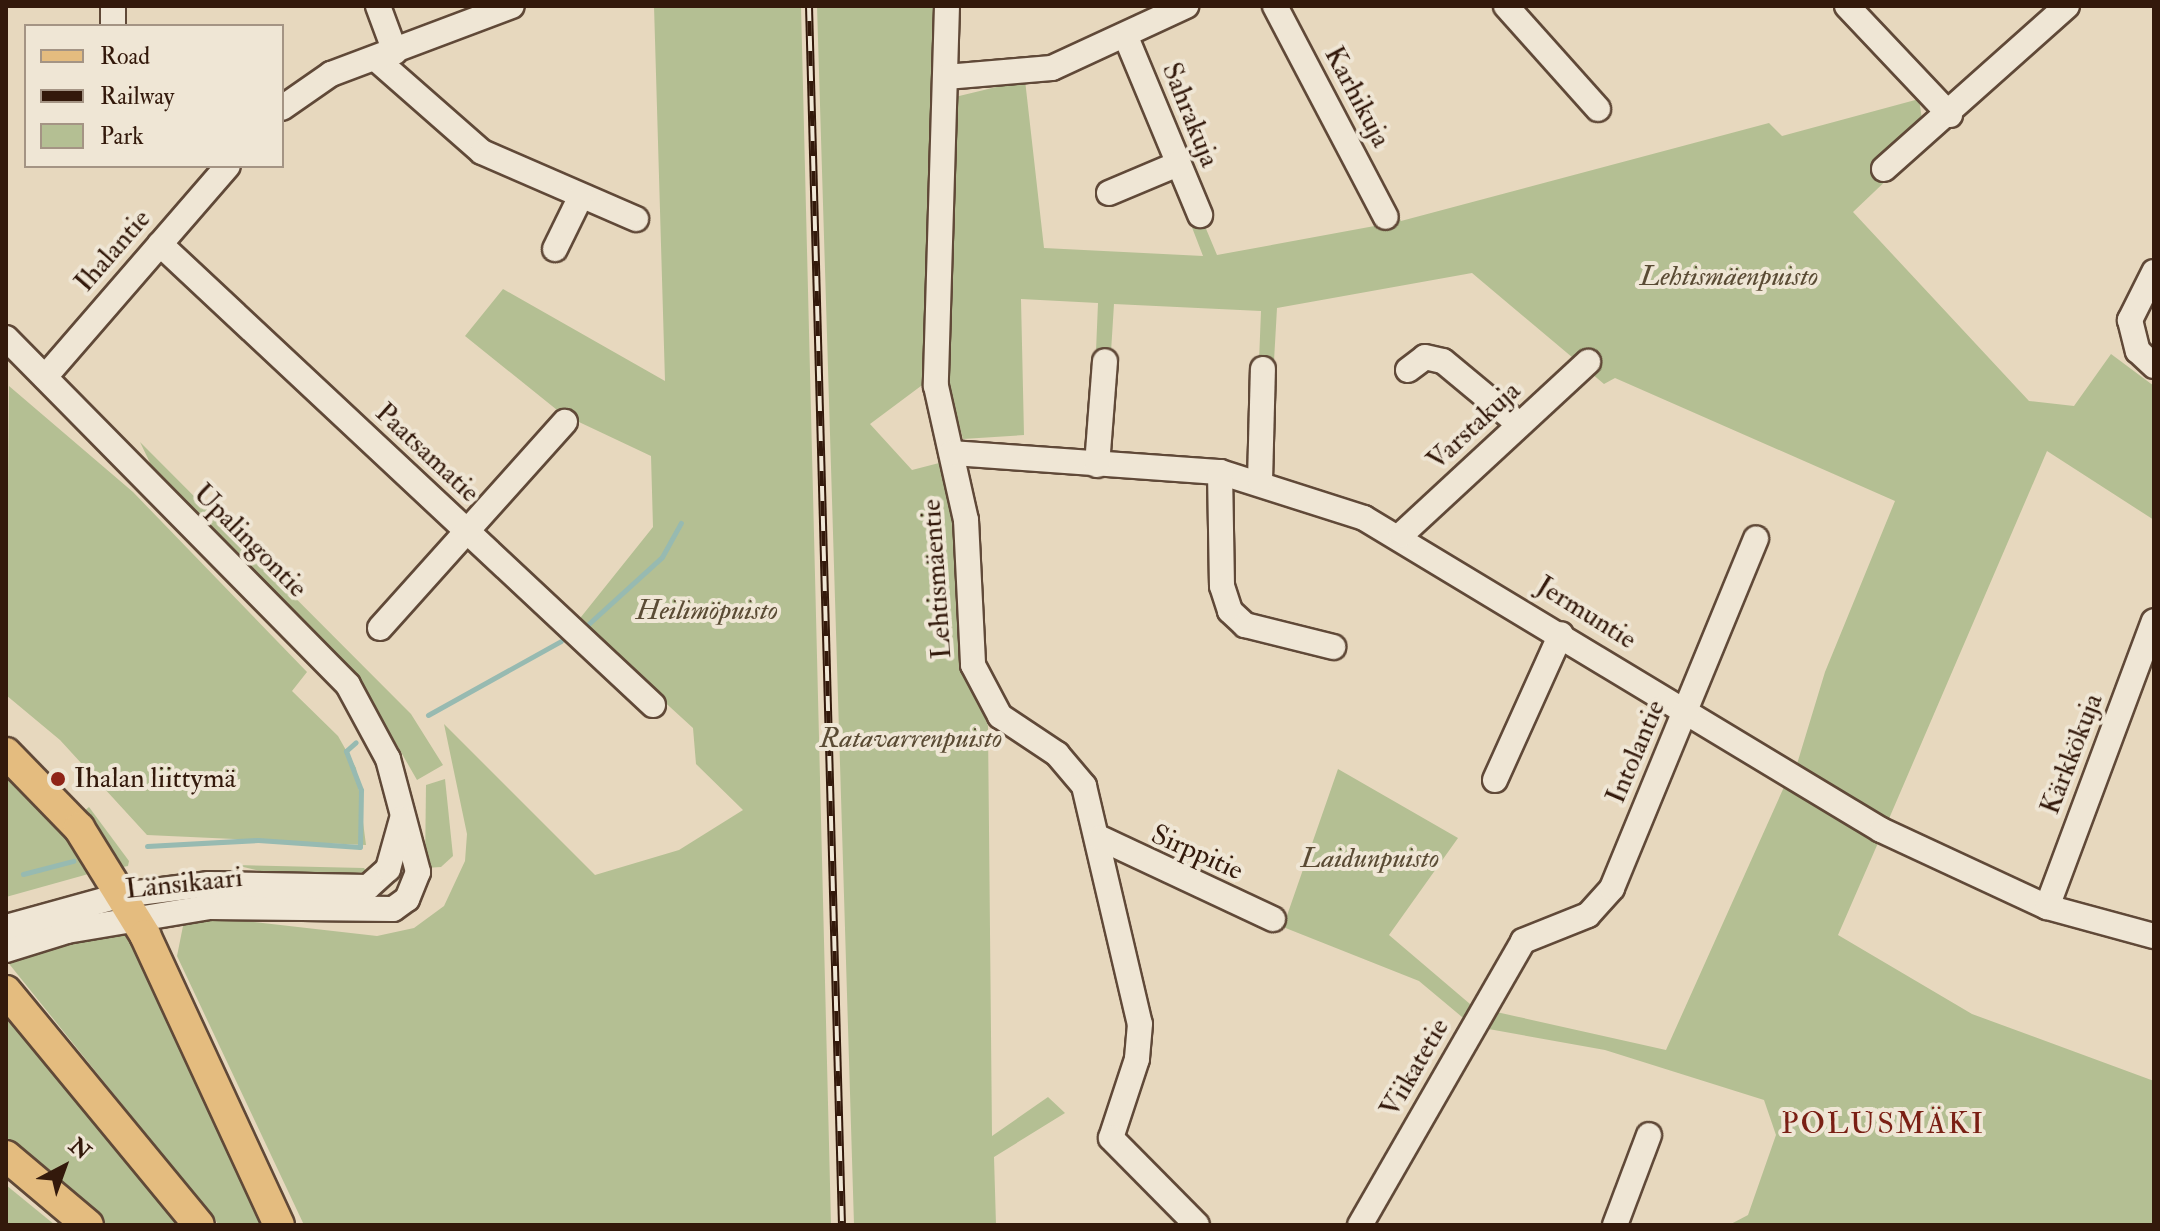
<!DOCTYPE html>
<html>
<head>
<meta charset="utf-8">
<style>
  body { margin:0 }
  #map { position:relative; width:2160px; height:1231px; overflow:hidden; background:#e7d8be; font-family:"IM FELL Double Pica",serif }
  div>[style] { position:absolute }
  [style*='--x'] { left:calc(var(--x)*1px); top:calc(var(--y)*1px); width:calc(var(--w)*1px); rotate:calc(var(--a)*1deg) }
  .green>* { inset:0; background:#b4bf93 }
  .stream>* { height:5px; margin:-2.5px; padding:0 2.5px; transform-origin:2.5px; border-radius:2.5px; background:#97bab1 }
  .roads { filter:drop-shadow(2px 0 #604938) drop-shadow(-2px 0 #604938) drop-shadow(0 2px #604938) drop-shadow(0 -2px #604938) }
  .minor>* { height:24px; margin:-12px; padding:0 12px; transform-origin:12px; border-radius:12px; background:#efe6d5 }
  .major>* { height:30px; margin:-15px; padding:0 15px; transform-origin:15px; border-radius:15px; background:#e4bc7f }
  .rail>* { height:8px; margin-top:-4px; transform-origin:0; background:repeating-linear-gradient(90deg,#efe6d5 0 15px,#33190b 0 30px); box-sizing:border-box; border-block:2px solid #33190b }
  .dots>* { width:22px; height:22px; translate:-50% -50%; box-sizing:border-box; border:4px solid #efe6d5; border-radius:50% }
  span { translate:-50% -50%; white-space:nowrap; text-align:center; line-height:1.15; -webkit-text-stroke:8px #efe6d5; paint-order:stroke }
  .street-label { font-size:28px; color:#33190b }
  .park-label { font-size:28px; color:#5a4b34; font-style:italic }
  .poi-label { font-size:28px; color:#33190b }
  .left { translate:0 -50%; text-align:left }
  .neighbourhood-label { font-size:30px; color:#7a1f14; letter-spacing:2px }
  .frame { position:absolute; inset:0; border:8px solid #33190b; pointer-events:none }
  .legend { position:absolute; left:24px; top:24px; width:260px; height:144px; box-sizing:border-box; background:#efe6d5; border:2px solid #a49484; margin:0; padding:10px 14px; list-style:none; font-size:24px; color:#33190b }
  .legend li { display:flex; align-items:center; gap:16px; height:40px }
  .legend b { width:40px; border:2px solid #a49484 }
  .north { position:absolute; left:24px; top:1127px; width:80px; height:80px; -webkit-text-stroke:6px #efe6d5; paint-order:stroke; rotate:41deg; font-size:22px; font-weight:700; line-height:32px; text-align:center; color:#33190b }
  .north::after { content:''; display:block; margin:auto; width:28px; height:36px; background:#33190b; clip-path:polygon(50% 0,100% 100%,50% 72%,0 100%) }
</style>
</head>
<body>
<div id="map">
  <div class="green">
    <div style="clip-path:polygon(654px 6px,801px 6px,831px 1225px,304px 1225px,177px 956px,183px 926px,210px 917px,377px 936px,414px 928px,444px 906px,465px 861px,467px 834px,444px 724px,595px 875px,679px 850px,743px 810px,696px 764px,693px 728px,577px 622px,653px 527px,651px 456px,562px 414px,465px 336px,503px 289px,665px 381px)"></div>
    <div style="clip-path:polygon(817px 6px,935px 6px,929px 380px,870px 424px,912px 470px,943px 462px,956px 533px,961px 652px,988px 726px,992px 1136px,1048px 1097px,1065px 1113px,994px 1157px,996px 1225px,854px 1225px)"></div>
    <div style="clip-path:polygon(1025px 80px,1044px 248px,1203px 256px,1188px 217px,1199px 212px,1217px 255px,1380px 225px,1383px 186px,1401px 221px,1769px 123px,1782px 136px,1919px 99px,1923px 126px,1894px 173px,1853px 212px,2029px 401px,2074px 406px,2111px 354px,2154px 386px,2154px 520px,2047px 451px,1888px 821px,1797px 764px,1825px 672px,1895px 501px,1615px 378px,1604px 384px,1472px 273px,1277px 308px,1274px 361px,1259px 361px,1261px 311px,1114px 304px,1111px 352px,1096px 351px,1098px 303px,1021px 299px,1024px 435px,963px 439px,947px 380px,955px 97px)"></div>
    <div style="clip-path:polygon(9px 386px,133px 492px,307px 672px,292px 691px,338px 736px,356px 768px,366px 845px,147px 835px,60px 740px,6px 695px)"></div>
    <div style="clip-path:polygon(140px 442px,411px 714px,443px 765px,417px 780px,355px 672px,153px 469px)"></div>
    <div style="clip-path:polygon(6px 766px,41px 797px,92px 873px,6px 897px)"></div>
    <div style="clip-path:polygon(1338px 769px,1458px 838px,1389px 935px,1470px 1004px,1468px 1022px,1419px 981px,1283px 927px)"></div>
    <div style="clip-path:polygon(445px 779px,453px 856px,441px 867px,425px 868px,426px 785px)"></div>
    <div style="clip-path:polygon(1784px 787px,1878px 843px,1838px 935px,1972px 1014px,2154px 1081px,2154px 1225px,1729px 1225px,1748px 1215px,1776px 1135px,1764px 1100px,1605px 1050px,1483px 1028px,1492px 1011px,1666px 1050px)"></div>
    <div style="clip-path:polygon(89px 807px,129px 861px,128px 866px,118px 868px,83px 812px)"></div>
    <div style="clip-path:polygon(235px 865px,364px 868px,367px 872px,289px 878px)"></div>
    <div style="clip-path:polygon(129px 930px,268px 1225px,219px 1225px,6px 960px,48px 944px)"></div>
    <div style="clip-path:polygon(6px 1015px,135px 1166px,178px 1225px,100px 1225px,6px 1147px)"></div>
    <div style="clip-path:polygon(6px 1185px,55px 1225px,6px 1225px)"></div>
  </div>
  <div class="stream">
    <div style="--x:584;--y:628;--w:105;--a:-42.3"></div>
    <div style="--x:662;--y:557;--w:39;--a:-61"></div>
    <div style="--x:428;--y:715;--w:152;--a:-29.1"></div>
    <div style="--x:147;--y:846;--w:111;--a:-3.1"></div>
    <div style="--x:258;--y:840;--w:102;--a:3.9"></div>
    <div style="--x:360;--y:847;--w:57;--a:-89"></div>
    <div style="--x:361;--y:790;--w:42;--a:-111"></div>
    <div style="--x:346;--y:751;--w:13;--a:-42"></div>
    <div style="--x:23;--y:874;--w:52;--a:-14.6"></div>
  </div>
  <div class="roads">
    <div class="minor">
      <div style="--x:378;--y:6;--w:49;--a:69.7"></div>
      <div style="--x:947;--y:6;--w:380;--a:91.7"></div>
      <div style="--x:936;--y:386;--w:137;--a:77.4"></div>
      <div style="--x:966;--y:520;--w:145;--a:87.2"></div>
      <div style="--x:973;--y:665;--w:58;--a:62.1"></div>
      <div style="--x:1000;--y:716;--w:69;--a:33.7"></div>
      <div style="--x:1057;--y:754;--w:42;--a:49.8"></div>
      <div style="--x:1084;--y:786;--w:244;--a:76.8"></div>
      <div style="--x:1140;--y:1024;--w:35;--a:95"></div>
      <div style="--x:1137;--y:1059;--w:83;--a:108.2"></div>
      <div style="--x:1111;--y:1138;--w:122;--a:45.3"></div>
      <div style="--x:1275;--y:6;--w:238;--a:62.3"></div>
      <div style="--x:1506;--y:6;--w:138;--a:48.2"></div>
      <div style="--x:1847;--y:6;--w:150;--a:46.6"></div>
      <div style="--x:113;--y:26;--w:20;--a:-90"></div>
      <div style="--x:1126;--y:37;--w:193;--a:67.4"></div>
      <div style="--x:376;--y:59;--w:141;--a:41.3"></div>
      <div style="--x:482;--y:152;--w:168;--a:23.5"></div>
      <div style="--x:946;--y:77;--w:106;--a:-4.9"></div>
      <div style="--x:1052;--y:68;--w:148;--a:-24.8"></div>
      <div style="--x:282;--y:108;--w:60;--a:-34.8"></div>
      <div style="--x:331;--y:74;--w:193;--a:-20.6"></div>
      <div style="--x:1884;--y:169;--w:245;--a:-41.7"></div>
      <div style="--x:1109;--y:193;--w:75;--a:-22.8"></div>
      <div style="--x:160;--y:244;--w:675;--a:43.08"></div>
      <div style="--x:555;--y:249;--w:59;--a:-63.9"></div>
      <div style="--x:2154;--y:272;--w:54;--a:116.6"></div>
      <div style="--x:2130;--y:320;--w:32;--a:76"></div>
      <div style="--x:2138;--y:351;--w:22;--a:43"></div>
      <div style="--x:6;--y:338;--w:487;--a:45.4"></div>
      <div style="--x:348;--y:685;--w:84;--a:61.6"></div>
      <div style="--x:388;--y:759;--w:117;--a:75.1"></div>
      <div style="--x:418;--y:872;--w:29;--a:112"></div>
      <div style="--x:407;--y:899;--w:17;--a:144"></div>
      <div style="--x:393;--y:909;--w:183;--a:-179.4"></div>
      <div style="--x:210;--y:907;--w:145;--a:170.5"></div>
      <div style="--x:67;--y:931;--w:64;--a:162.7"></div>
      <div style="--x:1408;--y:370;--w:21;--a:-37"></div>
      <div style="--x:1425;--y:357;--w:18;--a:13"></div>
      <div style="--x:1443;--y:361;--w:99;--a:39.7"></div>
      <div style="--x:45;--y:377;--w:279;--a:-49.1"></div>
      <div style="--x:952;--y:453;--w:269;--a:4.1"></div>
      <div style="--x:1220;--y:472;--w:151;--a:17.7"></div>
      <div style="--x:1364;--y:518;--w:604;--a:31.11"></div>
      <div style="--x:1881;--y:830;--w:183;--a:24.9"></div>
      <div style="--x:2047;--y:907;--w:111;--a:15.2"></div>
      <div style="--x:1097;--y:465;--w:104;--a:-85.6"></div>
      <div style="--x:1220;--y:472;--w:114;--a:89"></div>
      <div style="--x:1222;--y:586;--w:26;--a:72"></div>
      <div style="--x:1230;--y:611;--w:21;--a:43"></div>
      <div style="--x:1245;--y:625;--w:91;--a:14"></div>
      <div style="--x:1260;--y:481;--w:112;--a:-88.5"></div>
      <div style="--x:1401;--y:535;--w:255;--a:-42.8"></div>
      <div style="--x:380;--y:628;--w:277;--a:-48.1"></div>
      <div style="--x:1495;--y:780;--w:160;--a:-65.7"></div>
      <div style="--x:1100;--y:838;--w:191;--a:25.1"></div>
      <div style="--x:2047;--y:907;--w:305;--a:-69.5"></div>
      <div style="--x:6;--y:927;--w:120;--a:-15.4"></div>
      <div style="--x:122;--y:895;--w:88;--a:-7.2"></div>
      <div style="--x:209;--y:884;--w:159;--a:1.1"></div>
      <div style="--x:368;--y:887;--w:27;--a:-42"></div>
      <div style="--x:388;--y:869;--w:52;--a:-74.4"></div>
      <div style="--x:1360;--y:1225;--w:327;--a:-60.1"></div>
      <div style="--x:1523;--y:941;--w:70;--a:-21.8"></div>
      <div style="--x:1588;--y:915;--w:36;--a:-48"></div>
      <div style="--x:1612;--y:888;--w:378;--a:-67.6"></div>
      <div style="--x:1615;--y:1225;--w:96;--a:-69.3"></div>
    </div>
    <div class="major">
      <div style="--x:6;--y:753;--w:105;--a:45.8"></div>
      <div style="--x:79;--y:828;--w:126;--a:58.3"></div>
      <div style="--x:145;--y:935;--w:319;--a:65.2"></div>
      <div style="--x:6;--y:991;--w:303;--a:50.5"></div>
      <div style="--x:6;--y:1156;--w:107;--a:40.1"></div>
    </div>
  </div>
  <div class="rail">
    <div style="--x:809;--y:6;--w:1219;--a:88.45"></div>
  </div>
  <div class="dots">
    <div style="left:58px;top:779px;background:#8f2418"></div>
  </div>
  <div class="street-label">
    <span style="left:1357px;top:97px;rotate:62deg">Karhikuja</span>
    <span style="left:1190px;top:115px;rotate:68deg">Sahrakuja</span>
    <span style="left:113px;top:251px;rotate:-49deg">Ihalantie</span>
    <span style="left:1474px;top:426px;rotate:-43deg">Varstakuja</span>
    <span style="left:427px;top:453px;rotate:43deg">Paatsamatie</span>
    <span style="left:250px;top:541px;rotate:45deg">Upalingontie</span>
    <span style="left:937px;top:579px;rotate:-94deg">Lehtismäentie</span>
    <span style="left:1586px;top:613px;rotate:32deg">Jermuntie</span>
    <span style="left:1636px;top:752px;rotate:-67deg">Intolantie</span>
    <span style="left:2072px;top:754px;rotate:-69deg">Kärkkökuja</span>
    <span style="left:1197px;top:853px;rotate:24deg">Sirppitie</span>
    <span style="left:184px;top:884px;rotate:-6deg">Länsikaari</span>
    <span style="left:1415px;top:1068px;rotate:-60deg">Viikatetie</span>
  </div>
  <div class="park-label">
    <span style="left:1729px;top:277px">Lehtismäenpuisto</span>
    <span style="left:707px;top:611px">Heilimöpuisto</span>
    <span style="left:911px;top:739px">Ratavarrenpuisto</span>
    <span style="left:1370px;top:859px">Laidunpuisto</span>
  </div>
  <div class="poi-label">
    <span class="left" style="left:74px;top:779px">Ihalan liittymä</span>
  </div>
  <div class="neighbourhood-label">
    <span style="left:1883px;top:1124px">POLUSMÄKI</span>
  </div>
  <div class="frame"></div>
  <ul class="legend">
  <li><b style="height:10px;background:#e4bc7f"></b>Road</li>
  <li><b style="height:10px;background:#33190b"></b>Railway</li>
  <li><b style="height:22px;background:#b4bf93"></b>Park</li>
  </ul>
  <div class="north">N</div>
</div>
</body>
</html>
